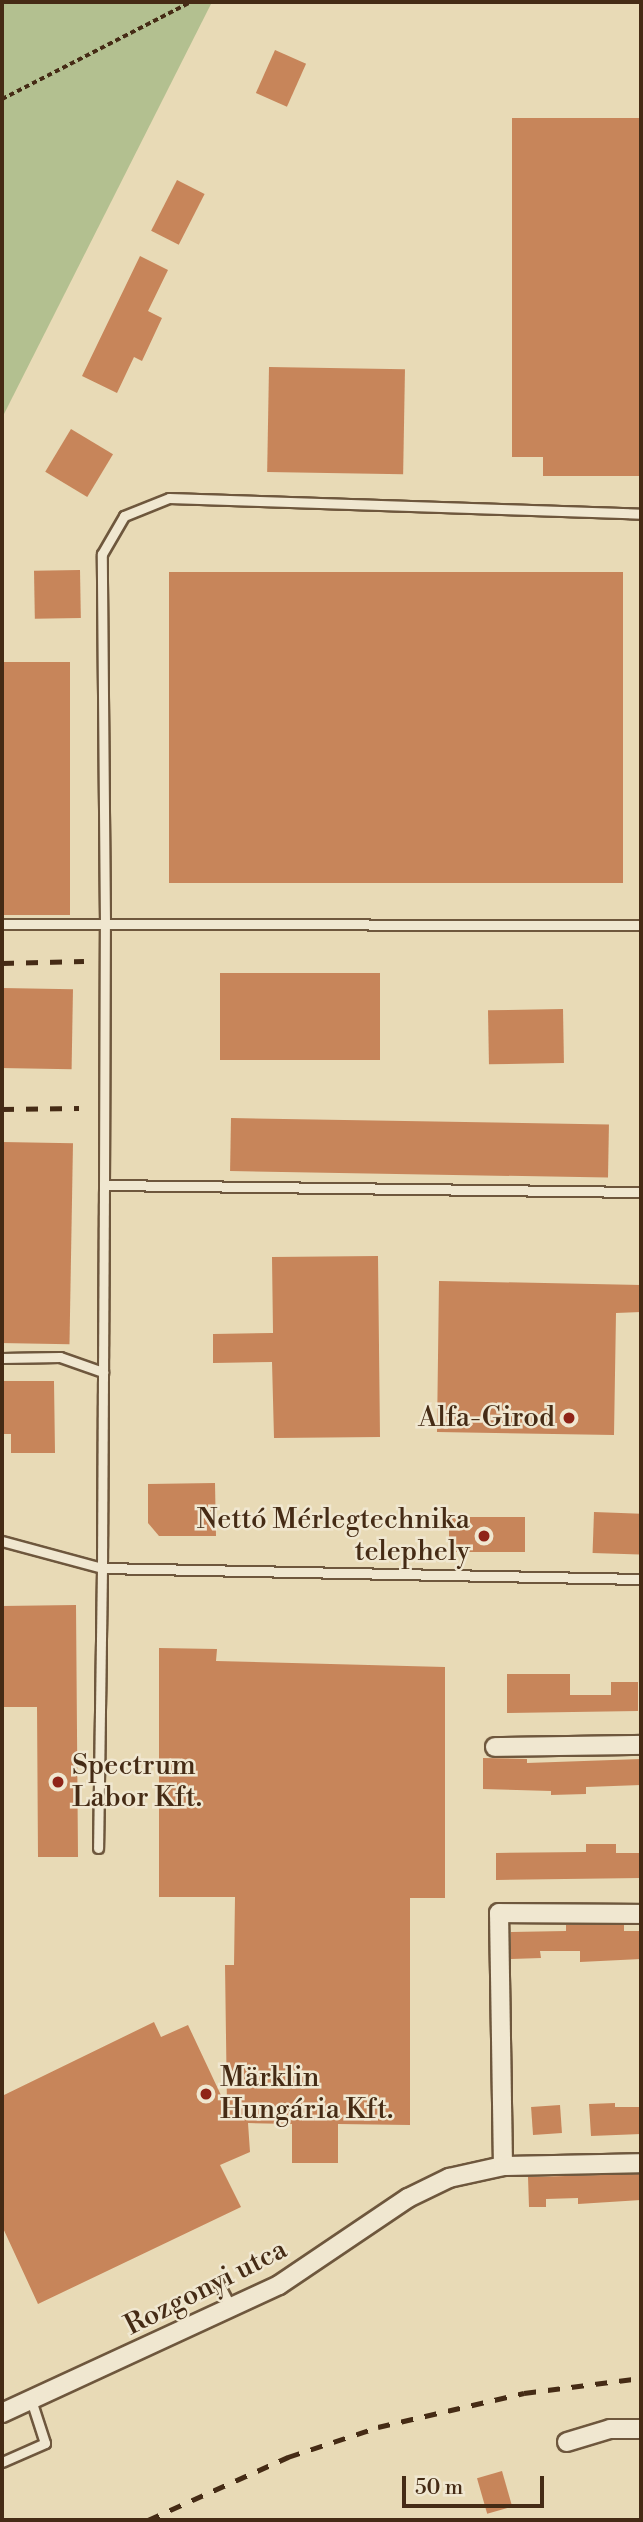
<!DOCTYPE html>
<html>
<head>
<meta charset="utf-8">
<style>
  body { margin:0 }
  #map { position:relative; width:643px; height:2522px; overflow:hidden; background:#e8dab6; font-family:"Libre Bodoni",serif }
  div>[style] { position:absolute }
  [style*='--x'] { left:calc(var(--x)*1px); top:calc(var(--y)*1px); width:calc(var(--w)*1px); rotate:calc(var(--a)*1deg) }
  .green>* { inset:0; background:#b3c090 }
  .building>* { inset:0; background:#c7855a; transform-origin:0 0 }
  .path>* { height:3.5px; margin-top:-1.75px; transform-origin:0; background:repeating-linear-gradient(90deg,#452b15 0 5px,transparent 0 8.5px) }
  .roads { filter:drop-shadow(2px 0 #6e573d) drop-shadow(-2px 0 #6e573d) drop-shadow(0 2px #6e573d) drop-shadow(0 -2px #6e573d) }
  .service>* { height:9px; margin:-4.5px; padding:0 4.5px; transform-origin:4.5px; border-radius:4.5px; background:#f0e7d0 }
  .minor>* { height:18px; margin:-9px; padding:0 9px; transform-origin:9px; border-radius:9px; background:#f0e7d0 }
  .rail>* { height:5px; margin-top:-2.5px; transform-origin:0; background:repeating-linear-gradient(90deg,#452b15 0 12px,transparent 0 24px) }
  .dots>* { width:19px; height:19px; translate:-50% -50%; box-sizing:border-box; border:4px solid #f0e7d0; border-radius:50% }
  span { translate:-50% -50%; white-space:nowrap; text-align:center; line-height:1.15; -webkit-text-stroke:5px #f0e7d0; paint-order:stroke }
  .poi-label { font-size:28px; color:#452b15 }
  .right { translate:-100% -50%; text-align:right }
  .left { translate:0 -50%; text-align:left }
  .street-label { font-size:28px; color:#452b15 }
  .frame { position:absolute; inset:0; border:4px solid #452b15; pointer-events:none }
  .scale { position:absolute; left:402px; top:2476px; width:142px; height:32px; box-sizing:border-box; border:4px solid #452b15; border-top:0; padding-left:9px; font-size:21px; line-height:24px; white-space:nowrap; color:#452b15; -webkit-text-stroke:5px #f0e7d0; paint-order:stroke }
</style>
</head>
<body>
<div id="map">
  <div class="green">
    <div style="clip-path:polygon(2px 2px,212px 2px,2px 418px)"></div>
  </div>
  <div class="building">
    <div style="left:275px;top:50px;width:34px;height:47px;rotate:24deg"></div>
    <div style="clip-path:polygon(512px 118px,641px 118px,641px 476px,543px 476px,543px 457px,512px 457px)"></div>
    <div style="left:177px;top:180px;width:31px;height:57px;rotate:27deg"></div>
    <div style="clip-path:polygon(140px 256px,168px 270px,148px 311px,162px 318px,142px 361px,134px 357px,117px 393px,82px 376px)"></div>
    <div style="left:269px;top:367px;width:136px;height:105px;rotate:1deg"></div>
    <div style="left:71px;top:429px;width:49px;height:50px;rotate:31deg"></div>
    <div style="left:80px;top:570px;width:48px;height:46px;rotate:89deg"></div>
    <div style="left:169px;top:572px;width:454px;height:311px"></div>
    <div style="left:2px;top:662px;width:68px;height:253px"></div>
    <div style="left:220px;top:973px;width:160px;height:87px"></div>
    <div style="left:2px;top:988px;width:71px;height:80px;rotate:1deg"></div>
    <div style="left:563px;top:1009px;width:54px;height:75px;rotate:89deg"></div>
    <div style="left:231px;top:1118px;width:378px;height:53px;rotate:1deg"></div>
    <div style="left:2px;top:1142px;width:71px;height:201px;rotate:1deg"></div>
    <div style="clip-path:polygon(378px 1256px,380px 1437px,274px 1438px,272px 1362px,213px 1363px,213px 1334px,273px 1333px,272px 1257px)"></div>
    <div style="clip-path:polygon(439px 1281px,641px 1285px,641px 1312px,616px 1313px,614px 1435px,437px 1432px)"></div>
    <div style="clip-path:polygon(2px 1381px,54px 1381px,55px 1453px,11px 1453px,11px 1434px,2px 1434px)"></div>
    <div style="clip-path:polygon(215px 1483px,216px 1536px,159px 1536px,148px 1523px,148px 1484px)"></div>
    <div style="left:594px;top:1512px;width:47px;height:41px;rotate:2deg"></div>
    <div style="left:449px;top:1517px;width:76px;height:35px"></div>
    <div style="clip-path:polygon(76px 1605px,78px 1857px,38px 1857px,37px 1707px,2px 1707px,2px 1606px)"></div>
    <div style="clip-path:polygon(159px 1648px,217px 1649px,216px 1661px,445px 1667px,445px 1898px,410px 1898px,410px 2125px,338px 2124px,338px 2163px,292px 2163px,292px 2124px,248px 2123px,250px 2152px,220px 2165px,241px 2207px,38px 2304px,2px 2226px,2px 2096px,154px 2022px,161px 2037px,188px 2025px,227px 2108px,225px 1965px,234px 1965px,235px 1897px,159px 1897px)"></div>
    <div style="clip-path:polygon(507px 1674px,570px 1674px,570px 1695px,611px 1695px,611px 1682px,638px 1682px,638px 1711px,507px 1713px)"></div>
    <div style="clip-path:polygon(483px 1758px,527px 1759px,527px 1763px,641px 1759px,641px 1785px,586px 1787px,586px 1794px,551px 1795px,551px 1791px,483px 1789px)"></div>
    <div style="clip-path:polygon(586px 1844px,616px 1844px,616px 1853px,641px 1853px,641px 1878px,496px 1880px,496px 1853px,586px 1852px)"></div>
    <div style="clip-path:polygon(566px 1925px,624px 1925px,624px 1931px,641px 1931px,641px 1959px,580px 1962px,580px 1951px,540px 1951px,541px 1958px,511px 1959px,511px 1932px,566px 1931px)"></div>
    <div style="clip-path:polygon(615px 2103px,615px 2107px,641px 2107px,641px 2134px,591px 2136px,589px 2104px)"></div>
    <div style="left:560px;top:2105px;width:28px;height:29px;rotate:86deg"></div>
    <div style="clip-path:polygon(641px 2174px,641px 2200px,578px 2204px,578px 2198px,546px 2199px,546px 2207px,529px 2207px,528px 2177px)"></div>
    <div style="left:502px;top:2471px;width:37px;height:26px;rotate:74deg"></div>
  </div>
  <div class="path">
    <div style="--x:2;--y:99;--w:210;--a:-27.2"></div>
  </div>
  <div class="roads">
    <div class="service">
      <div style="--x:2;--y:924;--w:103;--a:0"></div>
      <div style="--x:105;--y:924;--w:370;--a:-90.5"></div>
      <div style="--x:102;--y:554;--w:44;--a:-59.9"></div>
      <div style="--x:124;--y:516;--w:48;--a:-21.8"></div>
      <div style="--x:169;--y:498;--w:472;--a:1.9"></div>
      <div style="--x:104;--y:1185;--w:261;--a:-89.8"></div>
      <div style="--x:105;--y:924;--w:536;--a:0.11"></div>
      <div style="--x:641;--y:1192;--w:537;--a:-179.25"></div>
      <div style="--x:104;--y:1185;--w:383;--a:90.3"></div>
      <div style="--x:102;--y:1568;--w:539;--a:1.17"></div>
      <div style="--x:2;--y:1358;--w:58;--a:-1"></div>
      <div style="--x:60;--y:1357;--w:46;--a:19.2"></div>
      <div style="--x:2;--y:1541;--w:104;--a:15.1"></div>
      <div style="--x:102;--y:1568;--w:280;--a:90.8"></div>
      <div style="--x:218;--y:2282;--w:29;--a:63"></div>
      <div style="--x:2;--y:2462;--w:47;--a:-23.8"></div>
      <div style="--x:45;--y:2443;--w:45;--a:-108"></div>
    </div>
    <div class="minor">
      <div style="--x:495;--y:1747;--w:146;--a:-0.8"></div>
      <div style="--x:503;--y:2166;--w:253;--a:-90.9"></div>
      <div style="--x:499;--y:1913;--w:142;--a:0.4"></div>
      <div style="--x:2;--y:2413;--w:305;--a:-24.8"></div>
      <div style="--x:279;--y:2285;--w:156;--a:-34"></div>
      <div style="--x:408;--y:2198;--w:46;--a:-26"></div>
      <div style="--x:449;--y:2178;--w:55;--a:-12.5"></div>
      <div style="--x:503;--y:2166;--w:138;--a:-1.2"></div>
      <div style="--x:567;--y:2442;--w:45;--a:-16.8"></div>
      <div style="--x:610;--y:2429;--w:31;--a:0"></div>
    </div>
  </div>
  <div class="rail">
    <div style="--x:2;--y:963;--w:82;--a:-1.4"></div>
    <div style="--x:2;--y:1109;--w:77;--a:-0.7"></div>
    <div style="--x:148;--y:2520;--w:154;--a:-24.2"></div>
    <div style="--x:288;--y:2457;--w:95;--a:-18.4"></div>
    <div style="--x:378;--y:2427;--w:150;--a:-13.1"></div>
    <div style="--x:524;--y:2393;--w:118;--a:-7.3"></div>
  </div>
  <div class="dots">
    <div style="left:569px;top:1418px;background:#8f2418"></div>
    <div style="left:484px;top:1536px;background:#8f2418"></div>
    <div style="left:58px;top:1782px;background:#8f2418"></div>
    <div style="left:206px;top:2094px;background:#8f2418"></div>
  </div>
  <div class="poi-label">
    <span class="right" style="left:555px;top:1418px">Alfa-Girod</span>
    <span class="right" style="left:470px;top:1536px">Nettó Mérlegtechnika<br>telephely</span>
    <span class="left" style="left:72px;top:1782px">Spectrum<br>Labor Kft.</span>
    <span class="left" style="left:220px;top:2094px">Märklin<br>Hungária Kft.</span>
  </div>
  <div class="street-label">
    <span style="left:206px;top:2288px;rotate:-27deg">Rozgonyi utca</span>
  </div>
  <div class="frame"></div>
  <div class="scale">50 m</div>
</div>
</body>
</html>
